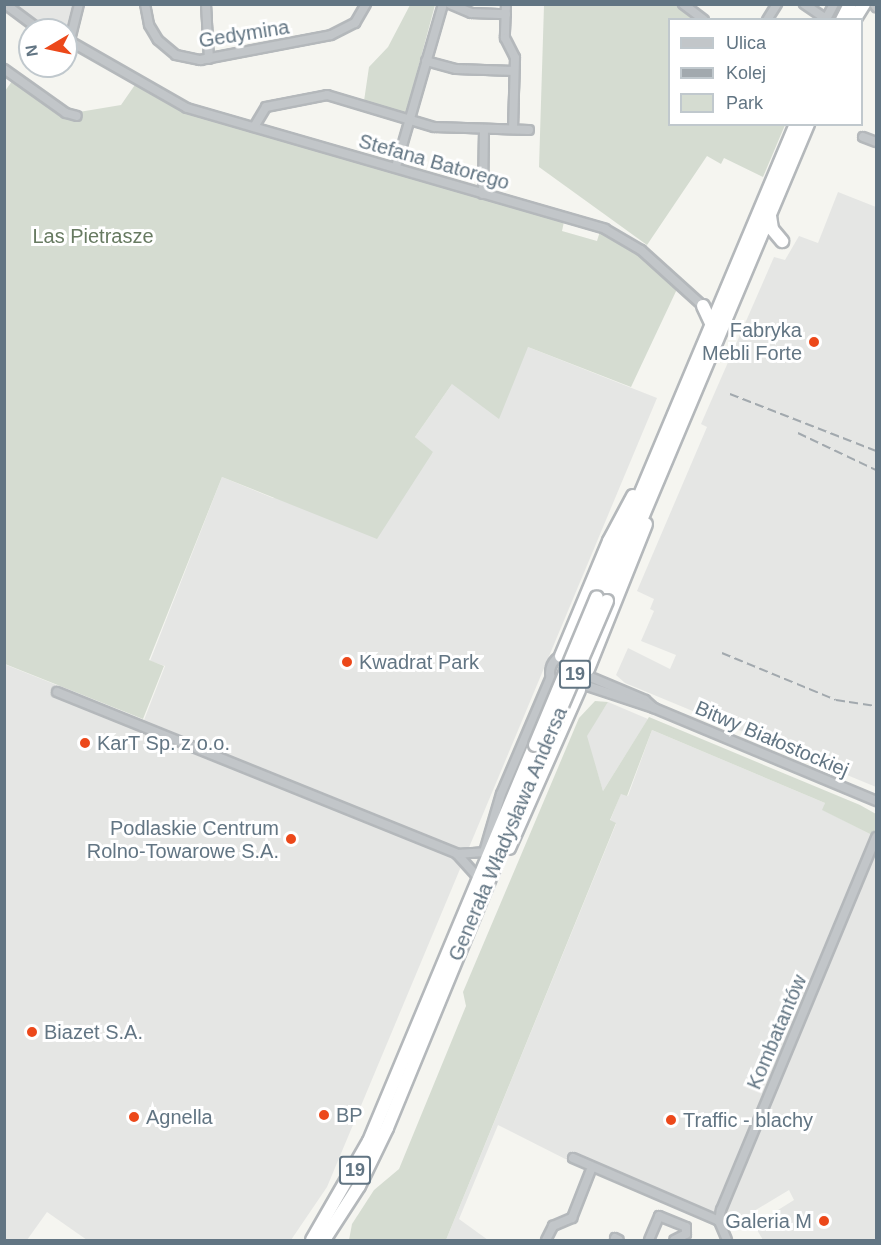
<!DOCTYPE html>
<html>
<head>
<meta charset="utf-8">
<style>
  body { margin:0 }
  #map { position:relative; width:881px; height:1245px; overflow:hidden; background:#f5f5f0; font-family:Arial,sans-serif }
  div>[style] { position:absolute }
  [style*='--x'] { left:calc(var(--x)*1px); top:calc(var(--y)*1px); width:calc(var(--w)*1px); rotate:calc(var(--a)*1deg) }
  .built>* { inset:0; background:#e5e6e4 }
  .green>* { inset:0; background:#d5dcd1 }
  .roads { filter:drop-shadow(2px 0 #b4b8bb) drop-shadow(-2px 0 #b4b8bb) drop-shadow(0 2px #b4b8bb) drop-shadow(0 -2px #b4b8bb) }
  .minor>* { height:8px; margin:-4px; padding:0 4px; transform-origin:4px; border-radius:4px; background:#c2c6c9 }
  .minor>.ring { margin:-4px; padding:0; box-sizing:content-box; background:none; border:8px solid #c2c6c9; border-radius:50% }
  .highway>* { height:12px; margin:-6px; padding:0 6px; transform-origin:6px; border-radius:6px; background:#fff }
  .rail>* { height:1.5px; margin-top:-0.75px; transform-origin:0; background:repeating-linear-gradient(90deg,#a2a9ae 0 9px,transparent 0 13.5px) }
  .bridges { filter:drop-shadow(2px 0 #b4b8bb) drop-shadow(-2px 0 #b4b8bb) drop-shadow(0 2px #b4b8bb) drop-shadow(0 -2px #b4b8bb) }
  .highway-bridge>* { height:12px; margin:-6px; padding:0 6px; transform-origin:6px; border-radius:6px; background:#fff }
  .dots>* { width:16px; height:16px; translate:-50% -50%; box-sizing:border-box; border:3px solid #fff; border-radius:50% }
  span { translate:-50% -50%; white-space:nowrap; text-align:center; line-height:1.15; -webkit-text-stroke:6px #fff; paint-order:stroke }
  .shield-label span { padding:2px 4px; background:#fff; border:2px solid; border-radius:4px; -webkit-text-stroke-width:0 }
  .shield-label { font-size:18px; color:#627583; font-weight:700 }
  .street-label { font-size:20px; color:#627583 }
  .park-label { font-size:20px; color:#677a61 }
  .poi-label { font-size:20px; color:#627583 }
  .right { translate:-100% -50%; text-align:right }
  .left { translate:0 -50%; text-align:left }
  .frame { position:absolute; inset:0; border:6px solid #627583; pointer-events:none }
  .legend { position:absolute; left:668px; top:18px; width:195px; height:108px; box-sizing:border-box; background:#fff; border:2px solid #c0c8cd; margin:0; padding:8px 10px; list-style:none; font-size:18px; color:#627583 }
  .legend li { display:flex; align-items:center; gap:12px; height:30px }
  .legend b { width:30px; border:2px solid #c0c8cd }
  .north { position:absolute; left:18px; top:18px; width:60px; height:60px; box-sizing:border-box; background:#fff; border:2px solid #c0c8cd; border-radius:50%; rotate:261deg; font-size:16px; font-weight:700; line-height:24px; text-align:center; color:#627583 }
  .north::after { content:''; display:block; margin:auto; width:21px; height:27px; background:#ec481a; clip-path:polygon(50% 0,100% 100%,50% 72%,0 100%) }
</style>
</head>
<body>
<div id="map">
  <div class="built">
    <div style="clip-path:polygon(13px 5px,73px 5px,66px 30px,43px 27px)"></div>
    <div style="clip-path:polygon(838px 192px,876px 207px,876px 787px,625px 683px,616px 675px,628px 648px,670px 669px,676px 655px,641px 641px,654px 611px,650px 609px,654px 599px,637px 591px,707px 427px,701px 424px,774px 257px,785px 260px,799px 236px,818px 243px)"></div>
    <div style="clip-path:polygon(528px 347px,657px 398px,327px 1187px,291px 1240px,87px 1240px,47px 1212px,27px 1240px,5px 1240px,4px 664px,144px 720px,165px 666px,150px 661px,222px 477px,273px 498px,433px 453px,415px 437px,452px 384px)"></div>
    <div style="clip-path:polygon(608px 702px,648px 719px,603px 791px,586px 736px)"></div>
    <div style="clip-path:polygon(652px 730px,825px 803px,823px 810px,876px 837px,876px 1240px,763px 1240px,754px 1225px,794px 1200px,789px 1190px,729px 1226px,587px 1170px,498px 1125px,459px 1219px,488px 1240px,446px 1240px,616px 824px,610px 821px,621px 793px,628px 796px)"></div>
  </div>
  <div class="green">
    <div style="clip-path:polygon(410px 5px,435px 5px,406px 113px,364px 101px,369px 67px,388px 47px)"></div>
    <div style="clip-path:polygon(544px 5px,678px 5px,699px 19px,670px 20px,670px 124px,785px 125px,763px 177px,724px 158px,721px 164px,707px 156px,647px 245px,539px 167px)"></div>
    <div style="clip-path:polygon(15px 77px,67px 114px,121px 105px,139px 79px,172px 102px,565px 217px,562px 231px,597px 241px,601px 228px,617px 235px,678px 287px,631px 387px,528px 347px,499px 419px,452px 384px,415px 437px,433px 452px,377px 539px,222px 477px,149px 660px,164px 666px,143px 719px,5px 664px,5px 91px)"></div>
    <div style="clip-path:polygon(595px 701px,608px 702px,587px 736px,603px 791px,649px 717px,860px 805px,876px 814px,876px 837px,822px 810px,825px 803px,652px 730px,627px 796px,621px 794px,610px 820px,616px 823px,446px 1240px,349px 1240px,352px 1224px,374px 1190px,399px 1169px,466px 1006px,463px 992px,579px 718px)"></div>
  </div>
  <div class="roads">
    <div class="minor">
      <div style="--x:5;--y:4;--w:44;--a:36.6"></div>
      <div style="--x:145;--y:4;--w:21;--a:79"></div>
      <div style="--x:149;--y:25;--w:17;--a:59"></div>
      <div style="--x:158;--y:40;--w:23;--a:40"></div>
      <div style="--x:176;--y:55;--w:25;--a:12"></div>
      <div style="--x:200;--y:60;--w:133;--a:-10.8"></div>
      <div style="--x:331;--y:35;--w:27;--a:-27"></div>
      <div style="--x:355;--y:23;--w:22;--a:-60"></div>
      <div style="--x:206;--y:4;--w:55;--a:86.9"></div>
      <div style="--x:450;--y:4;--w:23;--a:23"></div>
      <div style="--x:471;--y:13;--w:35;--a:2"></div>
      <div style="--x:506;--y:4;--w:34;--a:92"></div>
      <div style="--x:505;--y:38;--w:22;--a:63"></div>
      <div style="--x:515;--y:58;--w:71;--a:91.6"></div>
      <div style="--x:683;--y:4;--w:26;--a:37"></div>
      <div style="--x:804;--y:4;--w:27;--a:34"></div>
      <div style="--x:826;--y:19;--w:17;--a:-62"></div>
      <div style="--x:874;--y:4;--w:4;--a:56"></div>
      <div style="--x:767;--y:20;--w:19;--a:-58"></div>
      <div style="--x:66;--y:39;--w:139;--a:29.7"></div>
      <div style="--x:187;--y:108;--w:435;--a:16.1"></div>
      <div style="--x:605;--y:229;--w:42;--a:30.3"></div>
      <div style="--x:641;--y:250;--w:84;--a:42.1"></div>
      <div style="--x:70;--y:40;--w:37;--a:-76"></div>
      <div style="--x:426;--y:61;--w:31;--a:15"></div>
      <div style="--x:456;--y:69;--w:58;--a:2"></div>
      <div style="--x:4;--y:69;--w:76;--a:35.4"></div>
      <div style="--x:66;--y:113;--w:11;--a:15"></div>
      <div style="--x:254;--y:127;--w:23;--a:-59"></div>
      <div style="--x:266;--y:107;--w:62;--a:-11.1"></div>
      <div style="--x:327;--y:95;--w:112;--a:16.7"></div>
      <div style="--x:434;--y:127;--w:95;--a:1.8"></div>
      <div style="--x:863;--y:137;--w:14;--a:21"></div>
      <div style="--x:396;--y:167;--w:170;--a:-73.9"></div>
      <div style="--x:483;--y:194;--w:65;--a:-89.1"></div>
      <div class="ring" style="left:550px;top:654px;width:30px;height:30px"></div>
      <div style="--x:588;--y:676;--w:62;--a:22.8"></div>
      <div style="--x:645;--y:700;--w:12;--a:42"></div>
      <div style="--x:584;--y:685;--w:74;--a:18.2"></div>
      <div style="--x:654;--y:708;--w:241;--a:22.7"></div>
      <div style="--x:57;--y:692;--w:432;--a:22"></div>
      <div style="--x:457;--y:854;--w:27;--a:48"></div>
      <div style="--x:457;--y:854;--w:27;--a:-4"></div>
      <div style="--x:484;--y:852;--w:60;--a:-73.7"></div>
      <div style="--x:501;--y:794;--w:127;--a:-66.9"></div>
      <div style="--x:573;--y:1158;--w:159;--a:23.3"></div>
      <div style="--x:615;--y:1238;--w:4;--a:27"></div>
      <div style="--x:546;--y:1240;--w:16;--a:-63"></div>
      <div style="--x:553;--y:1226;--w:21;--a:-23"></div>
      <div style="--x:572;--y:1218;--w:55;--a:-68.6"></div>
      <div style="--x:649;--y:1240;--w:26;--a:-67"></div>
      <div style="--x:659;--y:1216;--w:29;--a:22"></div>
      <div style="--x:686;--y:1227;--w:7;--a:90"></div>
      <div style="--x:686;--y:1234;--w:13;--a:153"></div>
      <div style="--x:727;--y:1240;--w:21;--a:-113"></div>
      <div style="--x:719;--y:1221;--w:11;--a:-80"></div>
      <div style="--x:721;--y:1210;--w:404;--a:-67.4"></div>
    </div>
    <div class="highway">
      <div style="--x:842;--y:20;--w:18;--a:-63"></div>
      <div style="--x:854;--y:20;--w:19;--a:-58"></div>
      <div style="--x:770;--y:216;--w:13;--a:81"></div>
      <div style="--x:772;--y:229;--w:16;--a:50"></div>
      <div style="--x:703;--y:306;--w:21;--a:65"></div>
      <div style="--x:597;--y:597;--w:513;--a:-67.18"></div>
      <div style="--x:607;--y:601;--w:518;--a:-67.15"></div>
      <div style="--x:561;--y:656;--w:125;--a:-67.3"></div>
      <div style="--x:609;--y:541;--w:51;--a:-61.9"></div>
      <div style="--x:588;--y:669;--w:156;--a:-68.2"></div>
      <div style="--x:509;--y:848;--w:173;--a:-66.1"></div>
      <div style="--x:312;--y:1240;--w:114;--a:-60.1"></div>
      <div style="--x:369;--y:1141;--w:429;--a:-67.3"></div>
      <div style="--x:324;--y:1240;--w:64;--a:-57.1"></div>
      <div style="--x:359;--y:1186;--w:64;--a:-64.2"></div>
      <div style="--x:387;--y:1128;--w:411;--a:-67.6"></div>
    </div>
  </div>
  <div class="rail">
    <div style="--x:730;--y:394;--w:157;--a:21.3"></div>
    <div style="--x:798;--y:433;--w:86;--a:25.4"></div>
    <div style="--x:722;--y:653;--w:123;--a:22.4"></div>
    <div style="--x:836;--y:700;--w:40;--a:8.5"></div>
  </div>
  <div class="bridges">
    <div class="highway-bridge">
      <div style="--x:535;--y:745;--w:160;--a:-67.3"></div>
      <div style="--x:544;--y:748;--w:160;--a:-66.8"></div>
    </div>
  </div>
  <div class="dots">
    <div style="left:814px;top:342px;background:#ec481a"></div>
    <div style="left:347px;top:662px;background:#ec481a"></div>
    <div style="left:85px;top:743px;background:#ec481a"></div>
    <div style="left:291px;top:839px;background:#ec481a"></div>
    <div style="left:32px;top:1032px;background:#ec481a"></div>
    <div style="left:324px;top:1115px;background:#ec481a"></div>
    <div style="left:134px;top:1117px;background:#ec481a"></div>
    <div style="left:671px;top:1120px;background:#ec481a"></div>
    <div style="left:824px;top:1221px;background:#ec481a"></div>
  </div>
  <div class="shield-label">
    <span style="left:575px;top:674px">19</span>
    <span style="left:355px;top:1170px">19</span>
  </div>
  <div class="street-label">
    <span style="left:244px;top:34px;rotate:-9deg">Gedymina</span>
    <span style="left:434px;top:162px;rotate:16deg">Stefana Batorego</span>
    <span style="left:772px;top:739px;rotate:23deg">Bitwy Białostockiej</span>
    <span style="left:508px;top:834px;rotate:-67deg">Generała Władysława Andersa</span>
    <span style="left:777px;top:1032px;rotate:-67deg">Kombatantów</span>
  </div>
  <div class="park-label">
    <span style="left:93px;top:236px">Las Pietrasze</span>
  </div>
  <div class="poi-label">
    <span class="right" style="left:802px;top:342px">Fabryka<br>Mebli Forte</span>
    <span class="left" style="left:359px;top:662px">Kwadrat Park</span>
    <span class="left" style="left:97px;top:743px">KarT Sp. z o.o.</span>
    <span class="right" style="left:279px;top:840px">Podlaskie Centrum<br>Rolno-Towarowe S.A.</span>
    <span class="left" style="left:44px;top:1032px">Biazet S.A.</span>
    <span class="left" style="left:336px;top:1115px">BP</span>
    <span class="left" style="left:146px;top:1117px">Agnella</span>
    <span class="left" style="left:683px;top:1120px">Traffic - blachy</span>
    <span class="right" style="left:812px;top:1221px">Galeria M</span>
  </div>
  <div class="frame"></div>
  <ul class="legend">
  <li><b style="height:8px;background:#c2c6c9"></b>Ulica</li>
  <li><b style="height:8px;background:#a2a9ae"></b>Kolej</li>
  <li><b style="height:16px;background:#d5dcd1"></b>Park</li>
  </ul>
  <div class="north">N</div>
</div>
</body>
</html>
